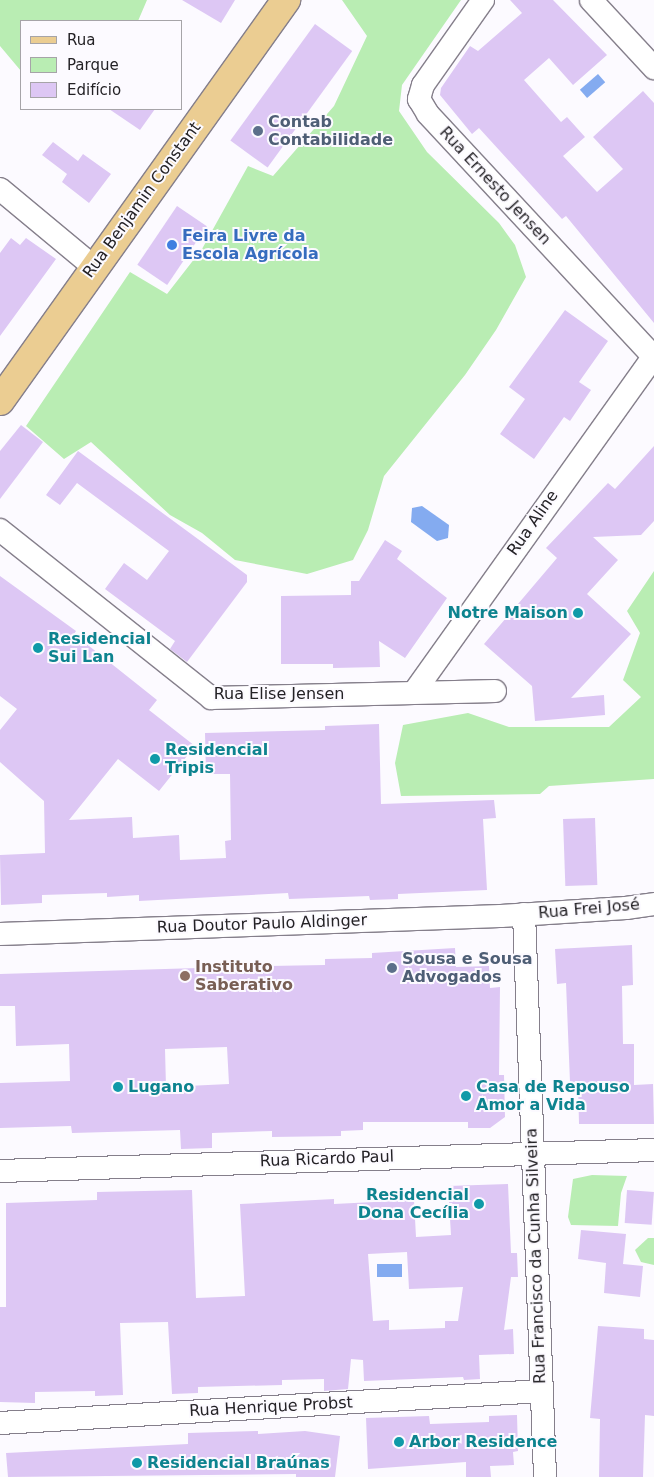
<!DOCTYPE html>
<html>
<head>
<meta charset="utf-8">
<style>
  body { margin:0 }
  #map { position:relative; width:654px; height:1477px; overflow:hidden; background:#fcfaff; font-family:"DejaVu Sans",sans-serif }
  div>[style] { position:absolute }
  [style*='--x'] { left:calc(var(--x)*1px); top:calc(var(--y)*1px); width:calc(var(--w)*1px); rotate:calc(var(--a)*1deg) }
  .green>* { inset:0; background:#b9edb3 }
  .water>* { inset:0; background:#84abf0; transform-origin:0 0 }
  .building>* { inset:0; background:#ddc7f4; transform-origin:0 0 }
  .roads { filter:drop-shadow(1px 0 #857f8b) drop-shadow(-1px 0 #857f8b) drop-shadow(0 1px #857f8b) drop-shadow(0 -1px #857f8b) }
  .minor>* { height:22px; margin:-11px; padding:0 11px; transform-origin:11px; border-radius:11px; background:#fff }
  .major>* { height:28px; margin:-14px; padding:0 14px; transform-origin:14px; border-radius:14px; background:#ebcd92 }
  .dots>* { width:14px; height:14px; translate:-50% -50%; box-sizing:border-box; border:2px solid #fcfaff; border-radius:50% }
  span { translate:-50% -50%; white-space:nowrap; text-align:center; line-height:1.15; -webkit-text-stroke:4px #fcfaff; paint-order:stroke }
  .service-label { font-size:16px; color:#4e5e75; font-weight:700 }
  .left { translate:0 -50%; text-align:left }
  .street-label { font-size:16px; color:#242226 }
  .shop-label { font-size:16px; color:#366cbe; font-weight:700 }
  .culture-label { font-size:16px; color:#0d838f; font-weight:700 }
  .right { translate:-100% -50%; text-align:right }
  .education-label { font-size:16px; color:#785e54; font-weight:700 }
  .legend { position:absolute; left:20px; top:20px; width:162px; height:90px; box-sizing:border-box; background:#fcfaff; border:1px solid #a6a4a8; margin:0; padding:6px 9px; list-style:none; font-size:15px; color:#242226 }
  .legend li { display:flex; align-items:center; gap:10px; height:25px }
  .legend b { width:25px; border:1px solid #a6a4a8 }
</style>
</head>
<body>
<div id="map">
  <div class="green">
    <div style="clip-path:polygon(0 0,147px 0,138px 21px,21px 21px,21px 71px,0 46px)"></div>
    <div style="clip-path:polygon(342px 0,461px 0,402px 85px,399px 111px,427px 152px,499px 223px,515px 245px,526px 277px,496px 330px,465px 375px,384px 476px,368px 530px,353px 560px,307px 574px,235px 560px,202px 533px,170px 515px,91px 442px,64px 459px,26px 426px,130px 272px,167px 294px,202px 249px,248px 166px,273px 176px,334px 106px,367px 36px)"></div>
    <div style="clip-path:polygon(654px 571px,654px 779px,549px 786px,540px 794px,401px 796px,395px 763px,403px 725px,468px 713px,509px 727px,609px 727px,641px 697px,623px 680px,640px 633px,627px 611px)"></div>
    <div style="clip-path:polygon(592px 1175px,627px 1176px,621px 1193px,618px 1226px,571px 1225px,568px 1217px,573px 1179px)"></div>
    <div style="clip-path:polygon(648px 1238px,654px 1238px,654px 1265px,641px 1262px,635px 1250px)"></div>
  </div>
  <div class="water">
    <div style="left:598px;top:74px;width:11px;height:24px;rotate:49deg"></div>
    <div style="clip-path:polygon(422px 506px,449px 525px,448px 538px,437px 541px,411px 522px,412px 508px)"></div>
    <div style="left:402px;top:1264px;width:13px;height:25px;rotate:90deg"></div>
  </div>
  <div class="building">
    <div style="clip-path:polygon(182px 0,235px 0,221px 23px)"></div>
    <div style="clip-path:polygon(510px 0,553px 0,607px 55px,573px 85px,549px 58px,524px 80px,561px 122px,567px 117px,585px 137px,563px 156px,597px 192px,623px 169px,593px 137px,643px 91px,654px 103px,654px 323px,566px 216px,562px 219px,479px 128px,472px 134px,440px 95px,441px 88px,470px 46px,478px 51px,522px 13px)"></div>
    <div style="left:315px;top:24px;width:46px;height:144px;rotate:36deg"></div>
    <div style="clip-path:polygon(109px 109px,155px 109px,140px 130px)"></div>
    <div style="clip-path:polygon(53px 142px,78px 161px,83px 154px,111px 174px,89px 203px,62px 182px,67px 174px,42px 155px)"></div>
    <div style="left:177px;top:206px;width:36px;height:71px;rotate:34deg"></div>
    <div style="clip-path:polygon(11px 238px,20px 245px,26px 238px,56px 259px,0 336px,0 253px)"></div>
    <div style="clip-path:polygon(565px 310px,608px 341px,579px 382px,591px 390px,570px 421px,564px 417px,534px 459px,500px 434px,525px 399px,509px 387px)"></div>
    <div style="clip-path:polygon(21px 425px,43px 442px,0 499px,0 451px)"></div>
    <div style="clip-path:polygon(654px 446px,654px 521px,641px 535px,593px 537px,618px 560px,587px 594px,631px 634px,571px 698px,604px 695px,605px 715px,535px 721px,532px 686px,484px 644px,557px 558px,546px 548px,608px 483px,615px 489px)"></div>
    <div style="clip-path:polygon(78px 451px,247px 575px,247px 582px,187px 662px,170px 649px,175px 641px,105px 589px,124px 563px,147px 580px,169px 551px,77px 483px,60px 505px,46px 495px)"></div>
    <div style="clip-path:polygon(385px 540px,402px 551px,397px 559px,447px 598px,405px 658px,379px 641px,380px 667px,333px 668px,333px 664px,281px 664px,281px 596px,351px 595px,351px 581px,359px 581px)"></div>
    <div style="clip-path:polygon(0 576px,76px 631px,74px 634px,157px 700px,149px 710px,195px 746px,159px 791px,118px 759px,69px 820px,132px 817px,133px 838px,179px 835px,180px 860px,226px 858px,225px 841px,231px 840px,230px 774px,206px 774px,205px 733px,325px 730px,325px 726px,379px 724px,381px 804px,494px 800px,496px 818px,483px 819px,487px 890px,398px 894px,398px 899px,370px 900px,369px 896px,289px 899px,288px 893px,139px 901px,139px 895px,107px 897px,107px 893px,42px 895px,42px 903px,1px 905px,0 855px,45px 853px,44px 801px,0 762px,0 730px,17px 709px,0 696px)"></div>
    <div style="left:595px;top:818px;width:67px;height:32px;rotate:88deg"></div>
    <div style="clip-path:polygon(632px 945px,633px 985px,622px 986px,623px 1044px,634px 1044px,634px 1085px,653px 1084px,654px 1124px,579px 1124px,578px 1082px,570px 1082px,566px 983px,557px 984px,555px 949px)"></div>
    <div style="clip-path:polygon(evenodd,455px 948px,456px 967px,489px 966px,490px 988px,500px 987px,499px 1075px,504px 1075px,505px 1117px,490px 1128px,468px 1128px,468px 1122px,363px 1122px,363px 1130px,341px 1131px,341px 1136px,272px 1137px,272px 1131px,212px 1133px,212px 1148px,181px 1149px,180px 1130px,72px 1133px,71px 1126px,0 1128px,0 1083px,70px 1081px,69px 1044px,16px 1046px,15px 1006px,0 1006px,0 974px,198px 968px,198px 972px,269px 971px,269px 966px,325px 965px,325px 959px,372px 958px,372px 953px,455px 948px,227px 1047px,229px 1084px,166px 1087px,165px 1049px,227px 1047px)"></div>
    <div style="clip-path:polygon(evenodd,508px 1184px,511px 1253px,517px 1253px,518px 1277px,511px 1277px,504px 1330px,513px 1329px,514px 1354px,479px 1355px,480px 1379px,464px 1380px,463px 1377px,364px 1381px,363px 1360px,351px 1359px,348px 1389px,324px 1391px,324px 1379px,282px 1380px,282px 1385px,198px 1387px,198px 1393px,172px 1394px,168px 1322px,120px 1323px,123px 1395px,95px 1396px,95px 1391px,35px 1392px,35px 1403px,0 1402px,0 1307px,6px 1307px,6px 1203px,97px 1200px,97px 1192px,192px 1190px,196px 1298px,245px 1296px,240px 1204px,334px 1199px,334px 1204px,414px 1200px,416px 1237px,451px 1235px,448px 1186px,508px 1184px,407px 1252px,409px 1289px,463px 1287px,458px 1321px,445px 1321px,445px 1328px,389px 1330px,389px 1320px,373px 1321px,368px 1254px,407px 1252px)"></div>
    <div style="left:627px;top:1190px;width:27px;height:33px;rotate:4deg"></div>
    <div style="clip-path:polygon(581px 1230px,626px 1234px,623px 1264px,643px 1266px,640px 1297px,604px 1293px,606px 1263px,578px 1259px)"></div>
    <div style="clip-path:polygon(598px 1326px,644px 1329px,644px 1339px,654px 1340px,654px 1416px,645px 1415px,643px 1477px,599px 1477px,600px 1419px,590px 1418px)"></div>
    <div style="clip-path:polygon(517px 1415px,518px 1451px,513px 1452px,514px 1465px,490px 1466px,491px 1477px,466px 1477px,466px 1462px,368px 1469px,366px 1418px,429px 1416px,430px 1424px,489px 1422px,489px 1416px)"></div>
    <div style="clip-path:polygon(258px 1431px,258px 1434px,305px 1431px,340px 1436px,335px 1477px,296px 1477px,296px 1474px,8px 1477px,6px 1453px,188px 1444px,188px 1433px)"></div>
  </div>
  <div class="roads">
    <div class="minor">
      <div style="--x:483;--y:0;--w:104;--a:125.2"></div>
      <div style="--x:423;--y:85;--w:15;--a:106"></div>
      <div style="--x:419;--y:99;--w:17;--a:59"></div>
      <div style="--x:428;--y:114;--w:332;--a:47.1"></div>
      <div style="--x:591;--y:0;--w:93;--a:47.2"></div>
      <div style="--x:0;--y:189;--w:122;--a:39.7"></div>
      <div style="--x:0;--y:530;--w:270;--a:38.5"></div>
      <div style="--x:211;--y:698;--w:284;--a:-1.4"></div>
      <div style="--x:415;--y:691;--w:410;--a:-54.5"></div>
      <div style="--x:524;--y:914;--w:563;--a:87.86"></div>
      <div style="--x:0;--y:934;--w:501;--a:-2.06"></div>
      <div style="--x:501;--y:916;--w:125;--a:-3.7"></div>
      <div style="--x:626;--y:908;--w:28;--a:-8"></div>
      <div style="--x:0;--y:1171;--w:654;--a:-1.84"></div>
      <div style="--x:0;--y:1423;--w:543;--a:-3.38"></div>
    </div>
    <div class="major">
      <div style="--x:0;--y:401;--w:493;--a:-54.5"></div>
    </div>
  </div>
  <div class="dots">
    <div style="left:258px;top:131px;background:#5c6f8a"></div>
    <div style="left:172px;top:245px;background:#3f7fe0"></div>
    <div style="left:578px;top:613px;background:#0f9aa8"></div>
    <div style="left:38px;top:648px;background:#0f9aa8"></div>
    <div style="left:155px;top:759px;background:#0f9aa8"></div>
    <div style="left:392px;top:968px;background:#5c6f8a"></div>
    <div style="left:185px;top:976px;background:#8d6e63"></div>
    <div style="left:118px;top:1087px;background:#0f9aa8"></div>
    <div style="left:466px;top:1096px;background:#0f9aa8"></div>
    <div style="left:479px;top:1204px;background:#0f9aa8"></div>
    <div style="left:399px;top:1442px;background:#0f9aa8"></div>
    <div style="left:137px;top:1463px;background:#0f9aa8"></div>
  </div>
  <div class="service-label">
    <span class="left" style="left:268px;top:131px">Contab<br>Contabilidade</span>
    <span class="left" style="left:402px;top:968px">Sousa e Sousa<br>Advogados</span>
  </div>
  <div class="street-label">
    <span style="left:495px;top:186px;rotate:47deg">Rua Ernesto Jensen</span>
    <span style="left:142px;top:200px;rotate:-54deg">Rua Benjamin Constant</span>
    <span style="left:533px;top:523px;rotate:-55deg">Rua Aline</span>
    <span style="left:279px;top:694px">Rua Elise Jensen</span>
    <span style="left:589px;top:909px;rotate:-5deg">Rua Frei José</span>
    <span style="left:262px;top:924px;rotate:-2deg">Rua Doutor Paulo Aldinger</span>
    <span style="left:327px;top:1159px;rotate:-2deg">Rua Ricardo Paul</span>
    <span style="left:536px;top:1256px;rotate:-92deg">Rua Francisco da Cunha Silveira</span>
    <span style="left:271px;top:1407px;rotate:-3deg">Rua Henrique Probst</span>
  </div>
  <div class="shop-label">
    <span class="left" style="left:182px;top:245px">Feira Livre da<br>Escola Agrícola</span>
  </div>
  <div class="culture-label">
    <span class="right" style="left:568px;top:613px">Notre Maison</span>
    <span class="left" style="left:48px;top:648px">Residencial<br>Sui Lan</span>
    <span class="left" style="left:165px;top:759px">Residencial<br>Tripis</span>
    <span class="left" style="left:128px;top:1087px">Lugano</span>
    <span class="left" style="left:476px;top:1096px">Casa de Repouso<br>Amor a Vida</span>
    <span class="right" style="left:469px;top:1204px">Residencial<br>Dona Cecília</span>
    <span class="left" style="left:409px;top:1442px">Arbor Residence</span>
    <span class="left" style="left:147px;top:1463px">Residencial Braúnas</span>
  </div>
  <div class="education-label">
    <span class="left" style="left:195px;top:976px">Instituto<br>Saberativo</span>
  </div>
  <ul class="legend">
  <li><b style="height:6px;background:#ebcd92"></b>Rua</li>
  <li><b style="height:14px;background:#b9edb3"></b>Parque</li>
  <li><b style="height:14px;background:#ddc7f4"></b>Edifício</li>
  </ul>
</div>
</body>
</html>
